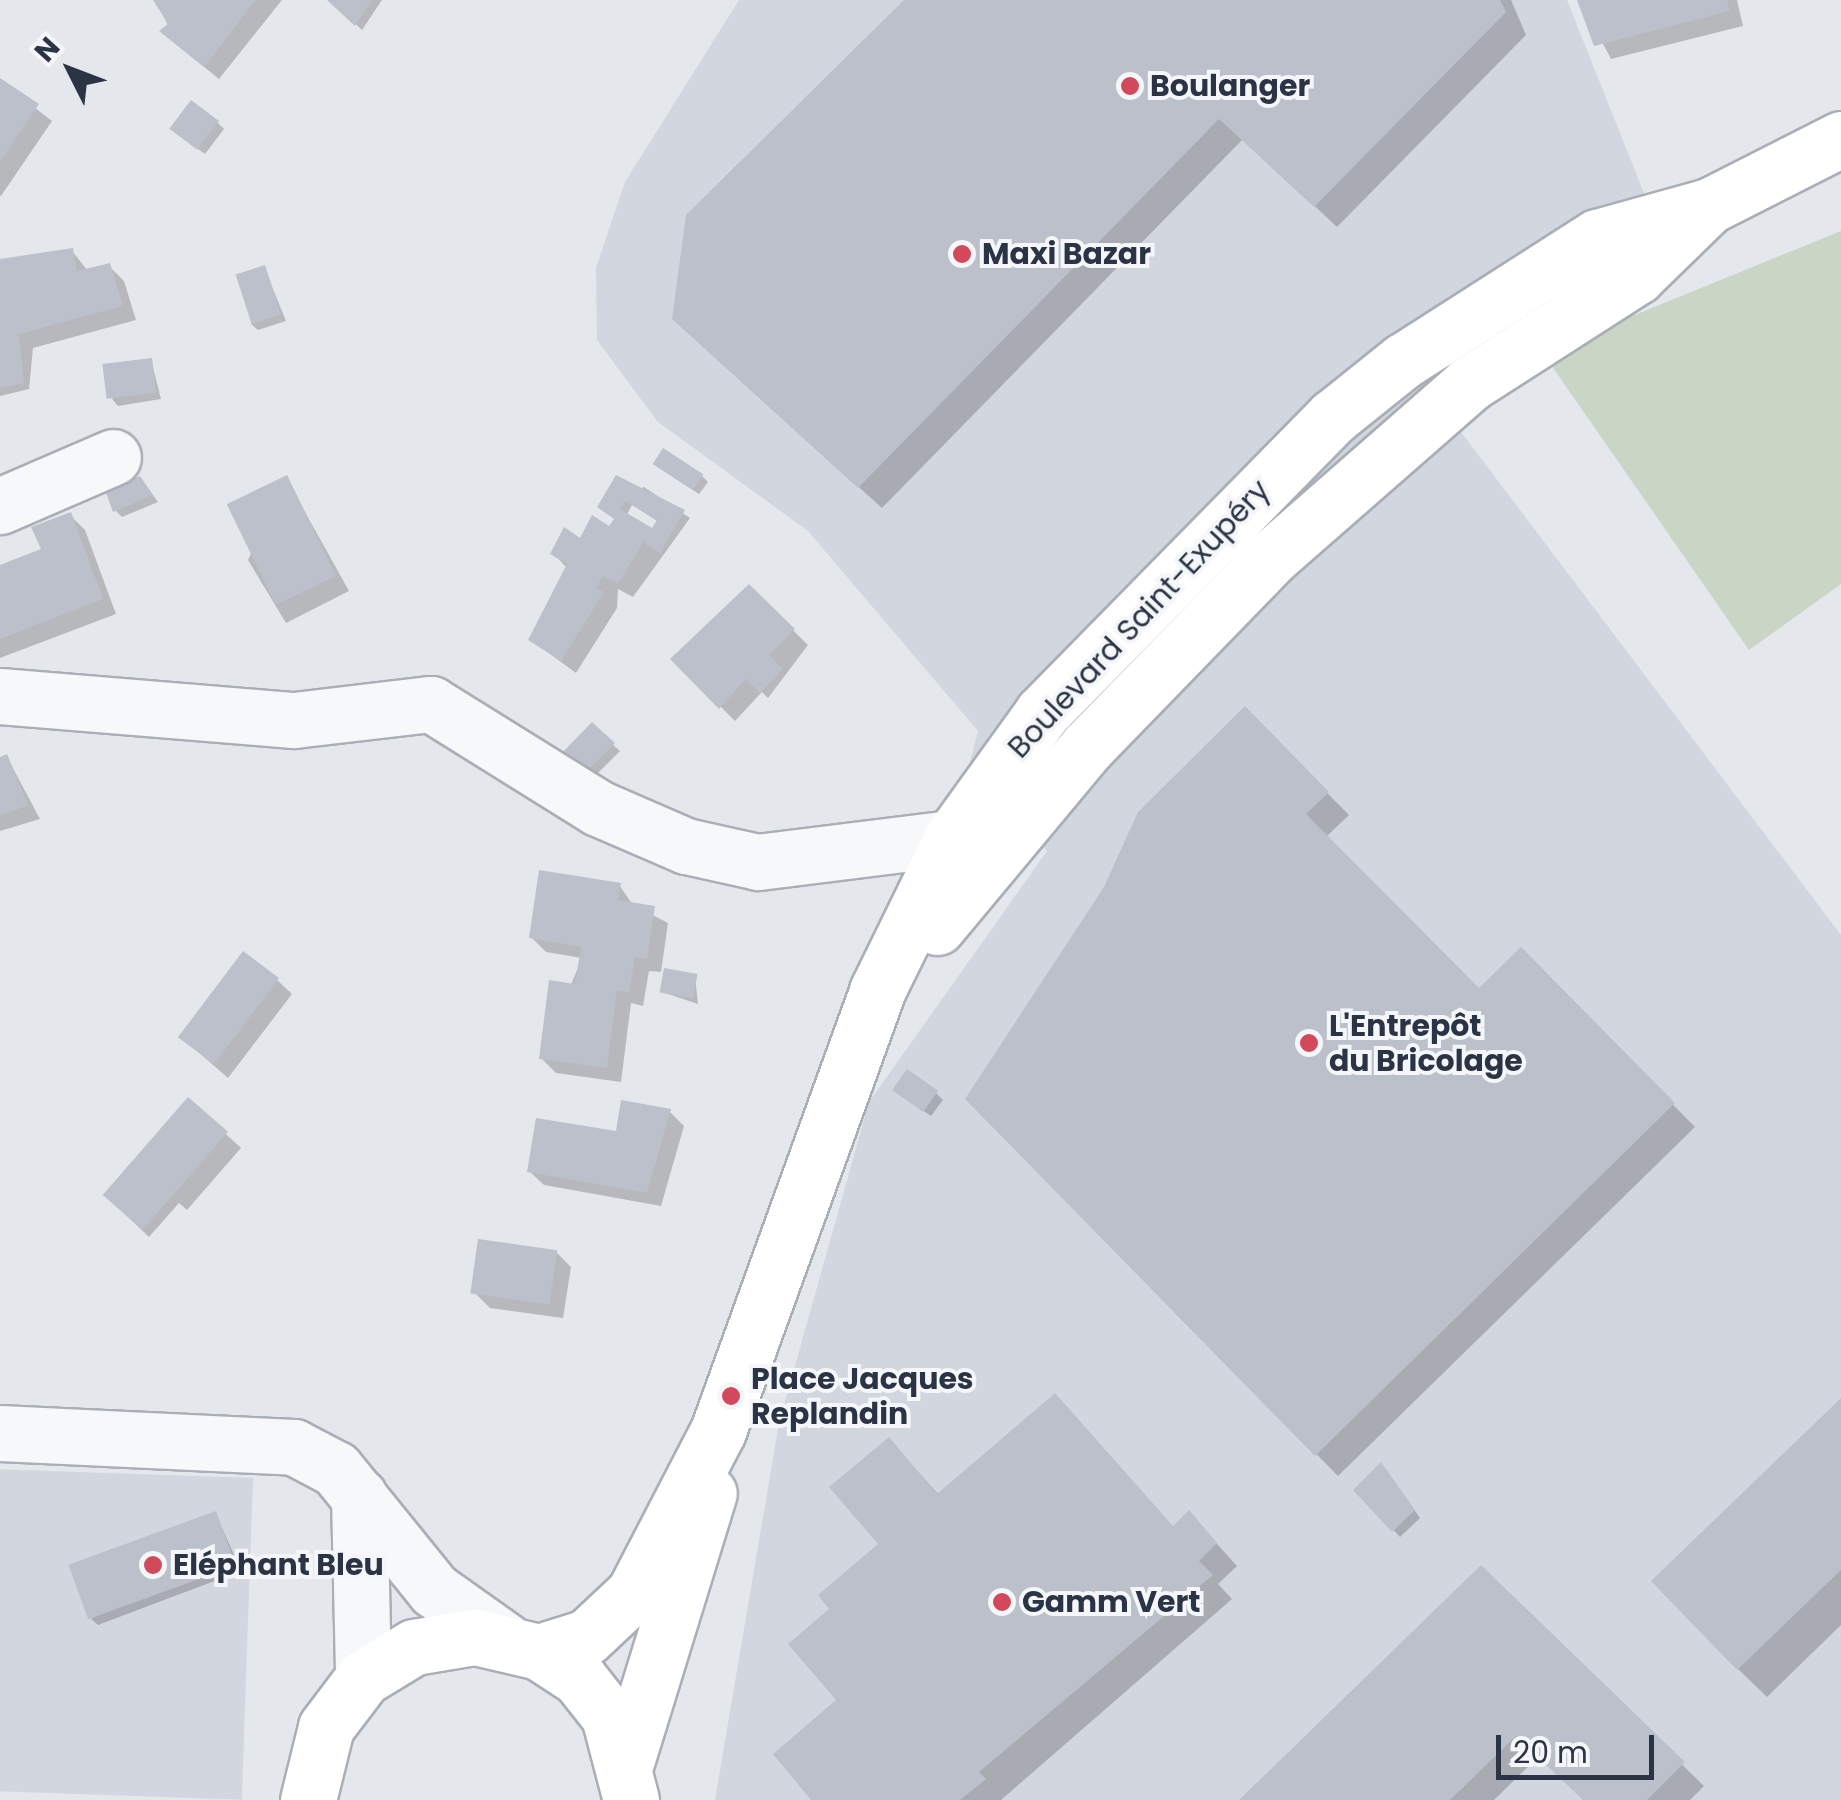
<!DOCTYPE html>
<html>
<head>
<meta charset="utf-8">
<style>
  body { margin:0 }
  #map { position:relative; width:1841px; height:1800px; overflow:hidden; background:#e4e7ec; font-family:Poppins,sans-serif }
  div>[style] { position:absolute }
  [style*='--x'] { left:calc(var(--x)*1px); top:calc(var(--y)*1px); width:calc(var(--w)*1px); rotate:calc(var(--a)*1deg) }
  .built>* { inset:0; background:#d2d6de; transform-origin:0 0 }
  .green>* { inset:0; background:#c9d6c5 }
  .shadow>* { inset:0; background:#0003 }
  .building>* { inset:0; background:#bbc0ca; transform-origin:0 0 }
  .roads { filter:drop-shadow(2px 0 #a9aeb7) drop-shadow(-2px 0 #a9aeb7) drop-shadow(0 2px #a9aeb7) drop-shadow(0 -2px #a9aeb7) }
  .minor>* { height:55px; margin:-27.5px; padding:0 27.5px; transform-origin:27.5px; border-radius:27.5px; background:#f7f8fa }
  .major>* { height:55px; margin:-27.5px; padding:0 27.5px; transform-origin:27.5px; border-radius:27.5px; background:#fff }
  .dots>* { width:28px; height:28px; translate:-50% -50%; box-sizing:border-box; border:5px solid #f4f6f9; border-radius:50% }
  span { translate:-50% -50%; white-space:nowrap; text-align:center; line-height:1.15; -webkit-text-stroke:8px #f4f6f9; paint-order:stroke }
  .poi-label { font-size:30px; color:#2b3445; font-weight:700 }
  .left { translate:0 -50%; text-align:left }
  .street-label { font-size:30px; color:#2b3445 }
  .north { position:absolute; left:20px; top:20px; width:100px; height:100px; -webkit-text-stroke:8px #f4f6f9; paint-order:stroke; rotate:312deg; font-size:28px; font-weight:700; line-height:40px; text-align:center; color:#2b3445 }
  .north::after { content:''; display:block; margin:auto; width:35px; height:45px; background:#2b3445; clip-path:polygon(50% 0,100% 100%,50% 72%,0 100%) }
  .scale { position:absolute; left:1496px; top:1735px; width:158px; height:45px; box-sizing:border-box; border:5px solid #2b3445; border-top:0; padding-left:12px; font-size:30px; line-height:35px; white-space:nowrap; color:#2b3445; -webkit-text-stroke:8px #f4f6f9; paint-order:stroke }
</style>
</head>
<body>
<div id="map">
  <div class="built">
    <div style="clip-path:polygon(739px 0,1567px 0,1653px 216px,1458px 428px,1841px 935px,1841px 1800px,715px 1800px,779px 1423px,869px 1102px,1047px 851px,968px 770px,978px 731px,808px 531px,658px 422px,597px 340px,596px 268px,625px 182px)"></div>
    <div style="left:253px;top:1478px;width:322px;height:254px;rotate:92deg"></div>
  </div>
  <div class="green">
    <div style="clip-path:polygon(1841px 231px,1841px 584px,1749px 650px,1549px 362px,1625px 319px)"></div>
  </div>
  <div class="shadow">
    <div style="clip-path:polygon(156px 0,282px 0,219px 79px,177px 45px)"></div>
    <div style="clip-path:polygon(330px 0,382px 0,362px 30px)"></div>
    <div style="clip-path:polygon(907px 0,1511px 0,1526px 35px,1337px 227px,1243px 139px,882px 508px,697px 341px)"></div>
    <div style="clip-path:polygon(1580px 0,1737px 0,1743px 26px,1611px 59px)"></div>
    <div style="clip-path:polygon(0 81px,52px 121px,1px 196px,0 195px)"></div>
    <div style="clip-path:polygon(217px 122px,224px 129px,205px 154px,179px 135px)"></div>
    <div style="clip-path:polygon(72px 251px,88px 271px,109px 266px,124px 281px,136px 320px,33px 348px,29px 389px,0 396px,0 262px)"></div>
    <div style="clip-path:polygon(264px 267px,286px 321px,258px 330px,251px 324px)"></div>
    <div style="clip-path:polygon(151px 360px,161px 399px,118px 406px,112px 399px)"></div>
    <div style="clip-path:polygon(661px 469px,702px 476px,708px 482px,699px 494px)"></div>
    <div style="clip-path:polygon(140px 478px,158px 502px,122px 517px,116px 511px)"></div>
    <div style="clip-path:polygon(286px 478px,349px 591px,286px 623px,248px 560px)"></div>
    <div style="clip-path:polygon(evenodd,644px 487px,690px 518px,633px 597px,618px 589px,617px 608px,576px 673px,531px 640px,567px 568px,553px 553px,610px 530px,616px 520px,600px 507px,644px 487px,632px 505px,659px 522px,652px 533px,626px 516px,632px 505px)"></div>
    <div style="clip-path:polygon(70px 515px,85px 530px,116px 614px,0 658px,0 567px,45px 550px)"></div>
    <div style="clip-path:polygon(749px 587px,808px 645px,768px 698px,762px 692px,735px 721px,673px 659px)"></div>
    <div style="clip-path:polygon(1245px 710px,1349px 815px,1326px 837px,1479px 991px,1521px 951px,1695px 1127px,1338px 1476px,968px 1099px)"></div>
    <div style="clip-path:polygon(592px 726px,620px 751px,590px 781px,565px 766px)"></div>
    <div style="clip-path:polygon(7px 757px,40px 819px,0 831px,0 760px)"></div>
    <div style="clip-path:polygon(619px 885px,633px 905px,668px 923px,661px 972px,649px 971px,643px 1006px,631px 1003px,621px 1082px,556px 1073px,541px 1058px,582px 958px,546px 952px,531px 937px)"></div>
    <div style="clip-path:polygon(695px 976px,698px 1004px,662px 992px)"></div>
    <div style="clip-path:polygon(277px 980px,292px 994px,228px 1078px,180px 1036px)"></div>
    <div style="clip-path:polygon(936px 1093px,943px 1100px,931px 1116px,902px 1096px)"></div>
    <div style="clip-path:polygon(189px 1100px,241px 1148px,187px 1210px,179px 1203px,149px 1237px,105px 1195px)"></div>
    <div style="clip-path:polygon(670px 1112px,684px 1126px,661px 1206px,544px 1185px,529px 1171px)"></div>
    <div style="clip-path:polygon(556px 1252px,571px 1267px,563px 1318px,490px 1308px,475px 1293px)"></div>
    <div style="clip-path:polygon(1841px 1401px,1841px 1625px,1767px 1697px,1738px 1669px)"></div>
    <div style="clip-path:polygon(889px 1440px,939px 1495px,1174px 1528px,1189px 1513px,1237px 1566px,1218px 1584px,1232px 1599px,1001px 1800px,814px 1800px,840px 1700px,833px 1610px,881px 1544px)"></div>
    <div style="clip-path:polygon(1387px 1471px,1420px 1518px,1400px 1537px,1357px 1490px)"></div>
    <div style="clip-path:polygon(216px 1514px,241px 1571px,98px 1625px,91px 1619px)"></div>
    <div style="clip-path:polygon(1481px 1568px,1704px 1786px,1690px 1800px,1586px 1800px,1539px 1756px,1494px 1800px,1242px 1800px)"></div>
  </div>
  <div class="building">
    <div style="clip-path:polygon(153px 0,256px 0,204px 67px,159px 31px,168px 24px)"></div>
    <div style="clip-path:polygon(327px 0,372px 0,355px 26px)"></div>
    <div style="clip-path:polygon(904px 0,1500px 0,1506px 12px,1314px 207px,1219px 119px,858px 488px,672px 319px,686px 215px)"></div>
    <div style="clip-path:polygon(1577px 0,1727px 0,1730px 11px,1594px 46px)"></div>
    <div style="clip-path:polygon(0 78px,39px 104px,0 162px)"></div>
    <div style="left:191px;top:100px;width:35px;height:36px;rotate:37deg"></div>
    <div style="clip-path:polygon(73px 248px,77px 271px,110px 263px,123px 306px,19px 334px,24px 383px,0 388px,0 259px)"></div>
    <div style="left:265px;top:265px;width:52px;height:31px;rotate:72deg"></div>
    <div style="left:152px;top:358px;width:35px;height:50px;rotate:83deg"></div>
    <div style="left:663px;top:448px;width:48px;height:19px;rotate:33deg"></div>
    <div style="left:287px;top:475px;width:112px;height:67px;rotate:64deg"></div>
    <div style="clip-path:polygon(evenodd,616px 475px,685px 510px,660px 553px,643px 542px,618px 584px,603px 576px,596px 588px,604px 592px,561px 661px,528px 640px,567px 564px,550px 554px,564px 527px,580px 538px,592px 515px,609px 526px,614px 519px,597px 507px,616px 475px,625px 501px,657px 520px,652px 528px,620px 509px,625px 501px)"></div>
    <div style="clip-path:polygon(140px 476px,153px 495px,113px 512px,105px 490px)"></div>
    <div style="clip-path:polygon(71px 512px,103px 599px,0 639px,0 565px,41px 549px,31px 527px)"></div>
    <div style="clip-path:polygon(749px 584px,795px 629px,769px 655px,783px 669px,760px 693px,746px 679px,719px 709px,670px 659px)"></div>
    <div style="clip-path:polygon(1245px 706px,1329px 792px,1306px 814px,1479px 988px,1521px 947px,1675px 1103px,1315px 1456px,965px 1099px,1104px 887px,1138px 812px)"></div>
    <div style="clip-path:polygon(592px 722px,615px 743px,582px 776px,556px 759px)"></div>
    <div style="clip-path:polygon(7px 754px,28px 805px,0 816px,0 757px)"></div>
    <div style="clip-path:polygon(539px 870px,621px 883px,618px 900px,655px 906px,647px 959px,635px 957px,629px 993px,617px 990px,607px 1068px,539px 1059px,549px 980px,575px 984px,581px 947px,529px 938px)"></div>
    <div style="left:243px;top:951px;width:45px;height:108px;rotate:37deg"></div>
    <div style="left:664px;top:968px;width:34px;height:25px;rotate:10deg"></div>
    <div style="left:907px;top:1069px;width:38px;height:26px;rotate:35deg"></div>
    <div style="left:188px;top:1097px;width:53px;height:130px;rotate:41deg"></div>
    <div style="clip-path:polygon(621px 1100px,671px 1109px,647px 1193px,527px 1172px,536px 1118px,616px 1131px)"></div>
    <div style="left:478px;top:1239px;width:80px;height:55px;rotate:8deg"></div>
    <div style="clip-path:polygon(1055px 1393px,1173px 1526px,1189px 1510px,1217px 1543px,1199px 1561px,1213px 1575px,979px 1772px,986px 1779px,960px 1800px,811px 1800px,773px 1754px,836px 1700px,788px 1644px,829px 1609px,818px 1595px,878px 1544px,829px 1487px,889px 1437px,937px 1494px)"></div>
    <div style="clip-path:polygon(1841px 1398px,1841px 1570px,1737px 1670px,1651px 1581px)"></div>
    <div style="clip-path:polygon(1381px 1462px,1415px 1510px,1392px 1532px,1353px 1490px)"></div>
    <div style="left:216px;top:1511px;width:58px;height:157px;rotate:70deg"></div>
    <div style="clip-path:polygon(1481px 1565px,1685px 1762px,1647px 1800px,1583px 1800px,1516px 1736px,1450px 1800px,1239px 1800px)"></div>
  </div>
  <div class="roads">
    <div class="minor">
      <div style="--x:0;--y:506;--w:123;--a:-23.4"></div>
      <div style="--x:0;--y:696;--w:295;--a:4.7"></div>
      <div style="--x:294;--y:720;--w:138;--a:-6.7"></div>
      <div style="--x:431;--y:704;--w:197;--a:31.9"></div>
      <div style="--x:598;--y:808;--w:96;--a:23.4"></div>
      <div style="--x:686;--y:846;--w:74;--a:12.5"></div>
      <div style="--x:758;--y:862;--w:195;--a:-7.1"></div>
      <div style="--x:0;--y:1433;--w:294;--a:2.7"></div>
      <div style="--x:294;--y:1447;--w:47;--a:27.6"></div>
      <div style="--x:336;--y:1469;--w:156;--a:51"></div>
      <div style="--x:434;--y:1590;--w:88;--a:35.3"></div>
      <div style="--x:359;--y:1496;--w:182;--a:88.7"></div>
    </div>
    <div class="major">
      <div style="--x:937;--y:927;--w:234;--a:-50.2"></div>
      <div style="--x:1087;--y:747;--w:268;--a:-45.8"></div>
      <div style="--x:1274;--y:555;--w:259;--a:-41.2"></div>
      <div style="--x:1469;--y:384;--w:200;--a:-32.7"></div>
      <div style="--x:1637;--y:276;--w:100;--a:-44.2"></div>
      <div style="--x:539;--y:1652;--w:50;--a:-17.4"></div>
      <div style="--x:587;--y:1637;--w:64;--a:-43.1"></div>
      <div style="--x:634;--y:1593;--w:182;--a:-62.6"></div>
      <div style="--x:718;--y:1431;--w:468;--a:-70.1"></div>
      <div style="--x:877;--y:991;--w:170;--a:-63.9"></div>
      <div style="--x:952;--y:838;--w:154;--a:-54.2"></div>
      <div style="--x:1042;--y:713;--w:415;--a:-45.5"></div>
      <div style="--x:1333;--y:417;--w:90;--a:-38.7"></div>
      <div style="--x:1403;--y:361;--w:230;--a:-32.6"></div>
      <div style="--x:1597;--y:237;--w:116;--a:-15.5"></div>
      <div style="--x:1709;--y:206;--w:148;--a:-26.9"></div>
      <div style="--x:627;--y:1759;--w:278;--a:-72.9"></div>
      <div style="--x:308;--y:1800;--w:75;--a:-76.1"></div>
      <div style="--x:326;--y:1727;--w:61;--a:-52.9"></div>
      <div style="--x:363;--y:1678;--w:60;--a:-31.3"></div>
      <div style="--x:414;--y:1647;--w:62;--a:-9.3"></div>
      <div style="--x:475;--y:1637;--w:66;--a:13.2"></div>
      <div style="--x:539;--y:1652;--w:48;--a:33"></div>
      <div style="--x:579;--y:1678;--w:48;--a:51.7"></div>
      <div style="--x:609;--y:1716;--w:87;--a:75.3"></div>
    </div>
  </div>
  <div class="dots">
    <div style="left:1130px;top:86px;background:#d1495b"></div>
    <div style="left:962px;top:254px;background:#d1495b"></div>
    <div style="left:1309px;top:1043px;background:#d1495b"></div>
    <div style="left:731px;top:1396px;background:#d1495b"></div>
    <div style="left:153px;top:1565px;background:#d1495b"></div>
    <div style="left:1002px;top:1602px;background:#d1495b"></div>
  </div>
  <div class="poi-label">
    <span class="left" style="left:1150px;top:86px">Boulanger</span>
    <span class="left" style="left:982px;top:254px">Maxi Bazar</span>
    <span class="left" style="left:1329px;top:1043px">L'Entrepôt<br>du Bricolage</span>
    <span class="left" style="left:751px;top:1396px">Place Jacques<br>Replandin</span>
    <span class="left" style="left:173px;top:1565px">Eléphant Bleu</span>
    <span class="left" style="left:1022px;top:1602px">Gamm Vert</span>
  </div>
  <div class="street-label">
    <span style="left:1139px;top:619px;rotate:-47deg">Boulevard Saint-Exupéry</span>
  </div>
  <div class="north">N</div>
  <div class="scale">20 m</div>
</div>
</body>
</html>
